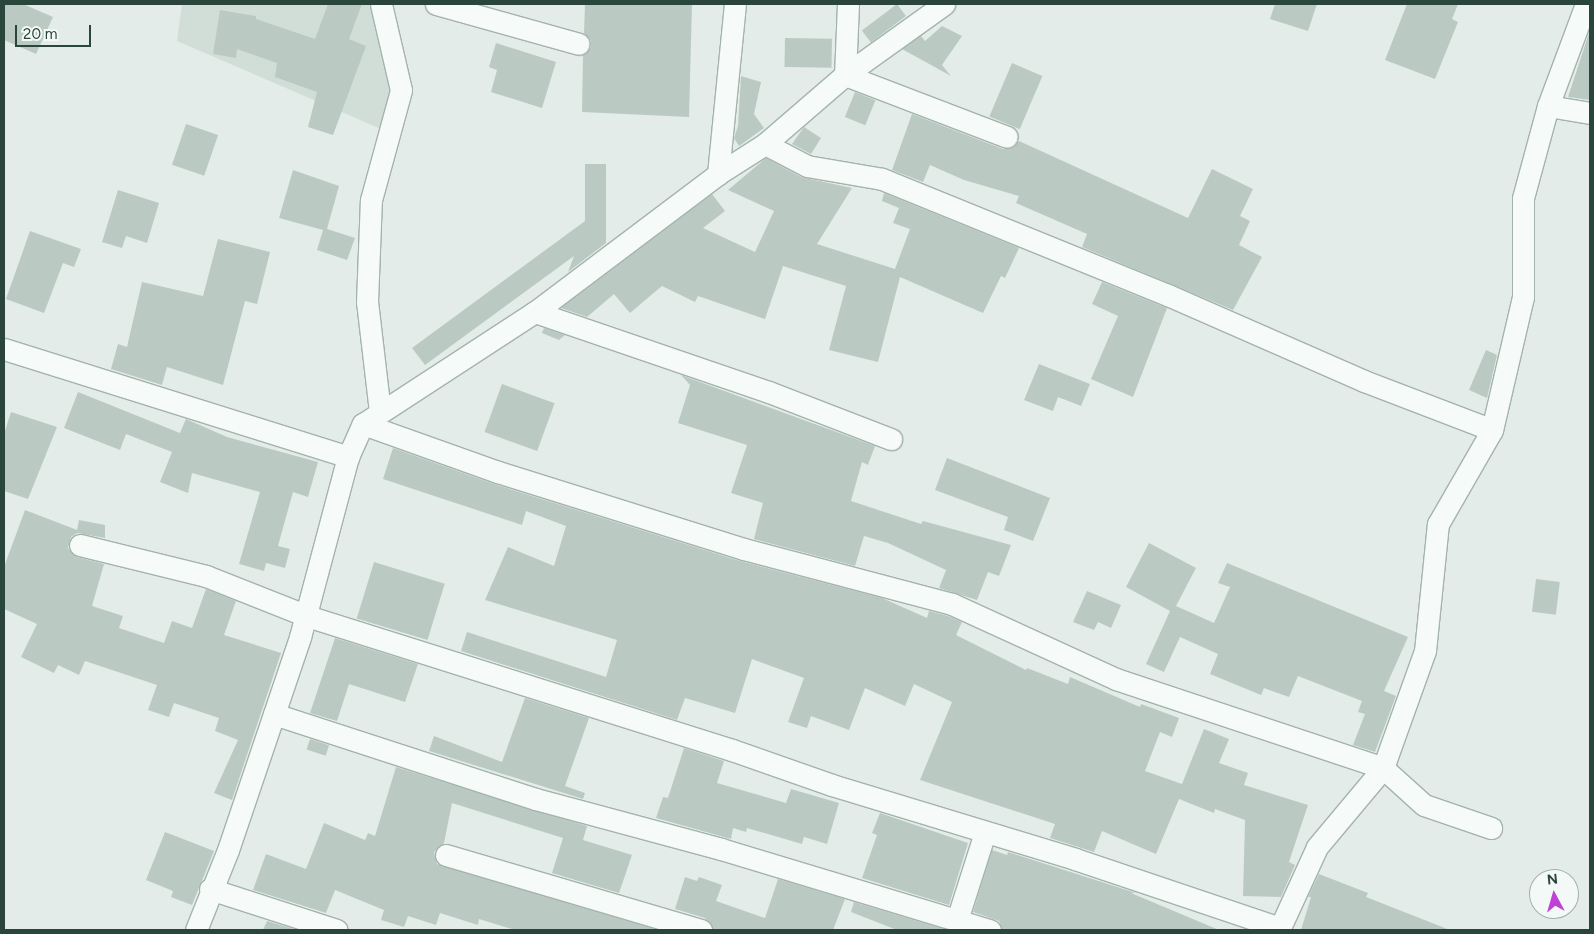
<!DOCTYPE html>
<html>
<head>
<meta charset="utf-8">
<style>
  body { margin:0 }
  #map { position:relative; width:1594px; height:934px; overflow:hidden; background:#e3ece8; font-family:Figtree,sans-serif }
  div>[style] { position:absolute }
  [style*='--x'] { left:calc(var(--x)*1px); top:calc(var(--y)*1px); width:calc(var(--w)*1px); rotate:calc(var(--a)*1deg) }
  .built>* { inset:0; background:#d1ded8 }
  .building>* { inset:0; background:#bacac3; transform-origin:0 0 }
  .roads { filter:drop-shadow(1px 0 #a4b3ad) drop-shadow(-1px 0 #a4b3ad) drop-shadow(0 1px #a4b3ad) drop-shadow(0 -1px #a4b3ad) }
  .street>* { height:21px; margin:-10.5px; padding:0 10.5px; transform-origin:10.5px; border-radius:10.5px; background:#f6faf8 }
  span { translate:-50% -50%; white-space:nowrap; text-align:center; line-height:1.15; -webkit-text-stroke:5px #f3f9f6; paint-order:stroke }
  .frame { position:absolute; inset:0; border:5px solid #2a453b; pointer-events:none }
  .north { position:absolute; left:1529px; top:869px; width:50px; height:50px; box-sizing:border-box; background:#f3f9f6; border:1px solid #a3b1ab; border-radius:50%; rotate:354deg; font-size:14px; font-weight:700; line-height:20px; text-align:center; color:#2a453b }
  .north::after { content:''; display:block; margin:auto; width:18px; height:22px; background:#be43d5; clip-path:polygon(50% 0,100% 100%,50% 72%,0 100%) }
  .scale { position:absolute; left:15px; top:25px; width:76px; height:22px; box-sizing:border-box; border:2px solid #2a453b; border-top:0; padding-left:6px; font-size:15px; line-height:18px; white-space:nowrap; color:#2a453b; -webkit-text-stroke:4px #f3f9f6; paint-order:stroke }
</style>
</head>
<body>
<div id="map">
  <div class="built">
    <div style="clip-path:polygon(182px 4px,381px 4px,401px 90px,381px 129px,177px 41px)"></div>
  </div>
  <div class="building">
    <div style="clip-path:polygon(4px 4px,23px 4px,53px 17px,36px 54px,4px 40px)"></div>
    <div style="clip-path:polygon(328px 4px,362px 4px,349px 39px,366px 46px,333px 135px,308px 127px,317px 92px,275px 77px,277px 63px,237px 49px,236px 58px,213px 54px,220px 10px,256px 16px,256px 19px,315px 39px)"></div>
    <div style="clip-path:polygon(585px 4px,692px 4px,689px 117px,582px 112px,583px 55px,591px 47px,591px 40px,584px 33px)"></div>
    <div style="left:897px;top:4px;width:15px;height:44px;rotate:53deg"></div>
    <div style="clip-path:polygon(1275px 4px,1317px 4px,1308px 31px,1270px 19px)"></div>
    <div style="clip-path:polygon(1407px 4px,1458px 4px,1452px 19px,1458px 22px,1435px 79px,1385px 60px)"></div>
    <div style="clip-path:polygon(942px 26px,962px 36px,942px 65px,951px 76px,902px 49px,921px 36px,925px 41px)"></div>
    <div style="clip-path:polygon(1590px 30px,1590px 100px,1568px 97px)"></div>
    <div style="left:785px;top:38px;width:47px;height:29px;rotate:1deg"></div>
    <div style="clip-path:polygon(496px 43px,556px 62px,542px 108px,491px 92px,497px 70px,489px 67px)"></div>
    <div style="left:1012px;top:63px;width:33px;height:58px;rotate:23deg"></div>
    <div style="clip-path:polygon(741px 76px,761px 82px,754px 114px,764px 128px,739px 146px,734px 138px,738px 126px)"></div>
    <div style="left:855px;top:92px;width:22px;height:27px;rotate:22deg"></div>
    <div style="clip-path:polygon(912px 114px,1003px 149px,1014px 147px,1019px 141px,1188px 218px,1212px 169px,1253px 189px,1240px 216px,1250px 221px,1239px 245px,1262px 257px,1233px 310px,1082px 247px,1087px 234px,1016px 203px,1019px 196px,964px 180px,930px 165px,923px 182px,892px 170px)"></div>
    <div style="left:186px;top:124px;width:34px;height:43px;rotate:19deg"></div>
    <div style="clip-path:polygon(804px 127px,821px 138px,811px 154px,792px 144px)"></div>
    <div style="clip-path:polygon(766px 158px,801px 177px,852px 188px,817px 244px,895px 269px,910px 229px,893px 223px,899px 208px,882px 201px,884px 193px,1019px 248px,1005px 278px,1001px 276px,983px 313px,900px 277px,878px 362px,829px 350px,846px 286px,783px 266px,765px 319px,698px 296px,695px 302px,662px 286px,630px 313px,614px 294px,587px 317px,561px 308px,712px 194px,725px 211px,703px 228px,755px 252px,774px 211px,728px 190px)"></div>
    <div style="clip-path:polygon(585px 164px,606px 164px,606px 243px,568px 272px,574px 256px,425px 365px,412px 348px,585px 221px)"></div>
    <div style="clip-path:polygon(293px 170px,339px 186px,327px 229px,355px 238px,347px 260px,317px 250px,323px 230px,279px 218px)"></div>
    <div style="clip-path:polygon(118px 190px,159px 203px,147px 243px,126px 236px,122px 248px,102px 242px)"></div>
    <div style="clip-path:polygon(30px 231px,81px 249px,74px 267px,63px 263px,44px 313px,6px 299px)"></div>
    <div style="clip-path:polygon(218px 239px,270px 252px,257px 304px,245px 301px,223px 385px,167px 367px,162px 385px,111px 369px,118px 344px,127px 347px,142px 282px,203px 296px)"></div>
    <div style="clip-path:polygon(1102px 282px,1167px 308px,1133px 397px,1091px 379px,1118px 316px,1092px 304px)"></div>
    <div style="clip-path:polygon(544px 328px,565px 335px,559px 340px,542px 333px)"></div>
    <div style="clip-path:polygon(1486px 350px,1497px 355px,1487px 398px,1469px 390px)"></div>
    <div style="clip-path:polygon(1039px 364px,1090px 384px,1081px 406px,1058px 397px,1053px 411px,1024px 400px)"></div>
    <div style="clip-path:polygon(681px 375px,875px 446px,868px 465px,862px 462px,851px 501px,921px 524px,923px 521px,1011px 545px,999px 576px,988px 572px,977px 600px,939px 588px,946px 570px,888px 543px,864px 536px,855px 566px,754px 539px,763px 503px,731px 493px,747px 445px,678px 423px,690px 385px)"></div>
    <div style="left:502px;top:384px;width:56px;height:51px;rotate:20deg"></div>
    <div style="clip-path:polygon(78px 392px,180px 433px,186px 419px,227px 437px,318px 462px,308px 497px,293px 492px,278px 546px,290px 549px,285px 568px,266px 563px,264px 571px,239px 564px,260px 492px,192px 473px,188px 493px,160px 482px,172px 452px,126px 434px,120px 450px,64px 428px)"></div>
    <div style="clip-path:polygon(11px 412px,57px 427px,28px 499px,4px 491px,4px 434px)"></div>
    <div style="clip-path:polygon(393px 448px,494px 484px,740px 561px,882px 598px,927px 618px,929px 611px,948px 616px,962px 622px,956px 635px,1026px 670px,1027px 668px,1068px 684px,1070px 677px,1140px 707px,1141px 704px,1179px 718px,1172px 737px,1160px 732px,1145px 771px,1182px 784px,1204px 729px,1229px 739px,1219px 763px,1248px 773px,1244px 785px,1308px 805px,1289px 862px,1295px 865px,1281px 897px,1243px 896px,1245px 820px,1215px 809px,1214px 813px,1179px 799px,1156px 854px,1102px 831px,1094px 852px,1050px 838px,1055px 824px,920px 780px,952px 702px,914px 684px,905px 706px,865px 688px,849px 730px,811px 716px,807px 728px,788px 722px,804px 678px,752px 659px,735px 713px,685px 698px,677px 720px,461px 651px,467px 632px,606px 677px,617px 640px,485px 600px,508px 547px,554px 566px,566px 526px,526px 511px,522px 525px,383px 479px)"></div>
    <div style="clip-path:polygon(947px 458px,1050px 498px,1033px 541px,1004px 530px,1008px 517px,935px 490px)"></div>
    <div style="clip-path:polygon(25px 510px,77px 530px,79px 520px,105px 525px,105px 538px,77px 533px,71px 537px,68px 548px,77px 557px,104px 564px,92px 606px,123px 616px,119px 628px,164px 643px,172px 621px,192px 628px,206px 589px,236px 601px,224px 635px,281px 653px,232px 800px,214px 793px,238px 740px,215px 731px,219px 718px,174px 703px,169px 717px,148px 710px,157px 685px,85px 661px,79px 675px,58px 665px,54px 673px,21px 657px,37px 624px,4px 609px,4px 567px)"></div>
    <div style="clip-path:polygon(1149px 543px,1196px 568px,1176px 606px,1214px 623px,1230px 587px,1218px 583px,1227px 563px,1408px 637px,1384px 691px,1396px 696px,1375px 752px,1353px 745px,1365px 714px,1358px 712px,1362px 701px,1298px 676px,1289px 697px,1264px 688px,1261px 695px,1210px 674px,1218px 654px,1180px 637px,1164px 672px,1146px 664px,1170px 611px,1126px 587px)"></div>
    <div style="left:374px;top:562px;width:74px;height:59px;rotate:17deg"></div>
    <div style="left:1536px;top:579px;width:24px;height:33px;rotate:7deg"></div>
    <div style="clip-path:polygon(1087px 591px,1121px 605px,1111px 628px,1098px 622px,1094px 630px,1073px 622px)"></div>
    <div style="clip-path:polygon(335px 638px,418px 664px,405px 702px,349px 684px,337px 721px,310px 713px)"></div>
    <div style="clip-path:polygon(525px 698px,589px 718px,565px 786px,585px 793px,583px 799px,429px 751px,434px 736px,502px 762px)"></div>
    <div style="left:310px;top:739px;width:20px;height:11px;rotate:18deg"></div>
    <div style="clip-path:polygon(684px 748px,724px 761px,717px 783px,786px 803px,791px 789px,839px 803px,827px 844px,804px 837px,802px 844px,747px 828px,746px 832px,733px 828px,731px 839px,656px 818px,663px 797px,668px 798px)"></div>
    <div style="clip-path:polygon(396px 767px,587px 826px,583px 840px,632px 855px,619px 893px,552px 873px,563px 838px,452px 803px,444px 843px,434px 852px,437px 864px,658px 930px,515px 930px,479px 919px,478px 925px,440px 913px,436px 925px,408px 916px,404px 927px,381px 920px,384px 910px,335px 890px,326px 913px,253px 890px,266px 854px,306px 869px,324px 823px,365px 840px,368px 833px,375px 836px)"></div>
    <div style="clip-path:polygon(880px 813px,968px 843px,949px 905px,862px 878px,877px 835px,872px 833px)"></div>
    <div style="clip-path:polygon(165px 832px,214px 851px,192px 905px,171px 897px,173px 891px,146px 880px)"></div>
    <div style="clip-path:polygon(992px 850px,1007px 855px,1008px 852px,1136px 893px,1131px 893px,1219px 930px,1002px 930px,999px 921px,973px 912px)"></div>
    <div style="clip-path:polygon(1319px 874px,1368px 893px,1366px 897px,1450px 930px,1301px 930px,1311px 897px,1308px 897px)"></div>
    <div style="clip-path:polygon(685px 877px,697px 881px,699px 877px,722px 885px,716px 901px,765px 918px,778px 879px,845px 899px,833px 930px,713px 930px,705px 918px,675px 909px)"></div>
    <div style="clip-path:polygon(854px 902px,947px 930px,897px 930px,851px 912px)"></div>
    <div style="clip-path:polygon(267px 921px,297px 930px,263px 930px)"></div>
  </div>
  <div class="roads">
    <div class="street">
      <div style="--x:436;--y:4;--w:148;--a:15.6"></div>
      <div style="--x:848;--y:4;--w:71;--a:92.4"></div>
      <div style="--x:845;--y:75;--w:173;--a:20.9"></div>
      <div style="--x:1548;--y:106;--w:43;--a:9.5"></div>
      <div style="--x:765;--y:144;--w:47;--a:27.6"></div>
      <div style="--x:807;--y:166;--w:76;--a:9.8"></div>
      <div style="--x:882;--y:179;--w:309;--a:22.1"></div>
      <div style="--x:1168;--y:295;--w:214;--a:23.7"></div>
      <div style="--x:1364;--y:381;--w:137;--a:20.9"></div>
      <div style="--x:718;--y:174;--w:171;--a:-84.3"></div>
      <div style="--x:535;--y:312;--w:247;--a:18.9"></div>
      <div style="--x:769;--y:392;--w:131;--a:21.1"></div>
      <div style="--x:4;--y:349;--w:361;--a:17.4"></div>
      <div style="--x:380;--y:412;--w:111;--a:-96.7"></div>
      <div style="--x:367;--y:302;--w:102;--a:-87.8"></div>
      <div style="--x:371;--y:200;--w:114;--a:-74.7"></div>
      <div style="--x:401;--y:90;--w:88;--a:-103.1"></div>
      <div style="--x:363;--y:424;--w:143;--a:19.6"></div>
      <div style="--x:498;--y:472;--w:258;--a:17.4"></div>
      <div style="--x:744;--y:549;--w:215;--a:14.8"></div>
      <div style="--x:952;--y:604;--w:180;--a:24.6"></div>
      <div style="--x:1116;--y:679;--w:281;--a:18.4"></div>
      <div style="--x:1383;--y:768;--w:55;--a:42.1"></div>
      <div style="--x:1424;--y:805;--w:71;--a:18.9"></div>
      <div style="--x:80;--y:545;--w:130;--a:13.8"></div>
      <div style="--x:206;--y:576;--w:109;--a:21.6"></div>
      <div style="--x:307;--y:616;--w:446;--a:17.5"></div>
      <div style="--x:732;--y:750;--w:106;--a:19.3"></div>
      <div style="--x:832;--y:785;--w:254;--a:16.9"></div>
      <div style="--x:1075;--y:859;--w:216;--a:18.6"></div>
      <div style="--x:274;--y:714;--w:275;--a:18"></div>
      <div style="--x:536;--y:799;--w:192;--a:15.1"></div>
      <div style="--x:721;--y:849;--w:281;--a:16.8"></div>
      <div style="--x:446;--y:855;--w:266;--a:16.4"></div>
      <div style="--x:210;--y:889;--w:133;--a:17.9"></div>
      <div style="--x:957;--y:920;--w:92;--a:-72.3"></div>
      <div style="--x:196;--y:930;--w:86;--a:-68.2"></div>
      <div style="--x:228;--y:850;--w:225;--a:-71.3"></div>
      <div style="--x:300;--y:637;--w:186;--a:-75.1"></div>
      <div style="--x:348;--y:457;--w:36;--a:-66"></div>
      <div style="--x:363;--y:424;--w:205;--a:-33.1"></div>
      <div style="--x:535;--y:312;--w:229;--a:-37"></div>
      <div style="--x:718;--y:174;--w:56;--a:-32.6"></div>
      <div style="--x:765;--y:144;--w:106;--a:-40.8"></div>
      <div style="--x:845;--y:75;--w:122;--a:-35.6"></div>
      <div style="--x:1279;--y:930;--w:91;--a:-65.4"></div>
      <div style="--x:1317;--y:847;--w:103;--a:-50.1"></div>
      <div style="--x:1383;--y:768;--w:124;--a:-70.3"></div>
      <div style="--x:1425;--y:651;--w:128;--a:-84.2"></div>
      <div style="--x:1438;--y:524;--w:108;--a:-60.1"></div>
      <div style="--x:1492;--y:430;--w:137;--a:-76.9"></div>
      <div style="--x:1523;--y:297;--w:99;--a:-90"></div>
      <div style="--x:1523;--y:198;--w:95;--a:-74.8"></div>
      <div style="--x:1548;--y:106;--w:109;--a:-69.6"></div>
    </div>
  </div>
  <div class="frame"></div>
  <div class="north">N</div>
  <div class="scale">20 m</div>
</div>
</body>
</html>
